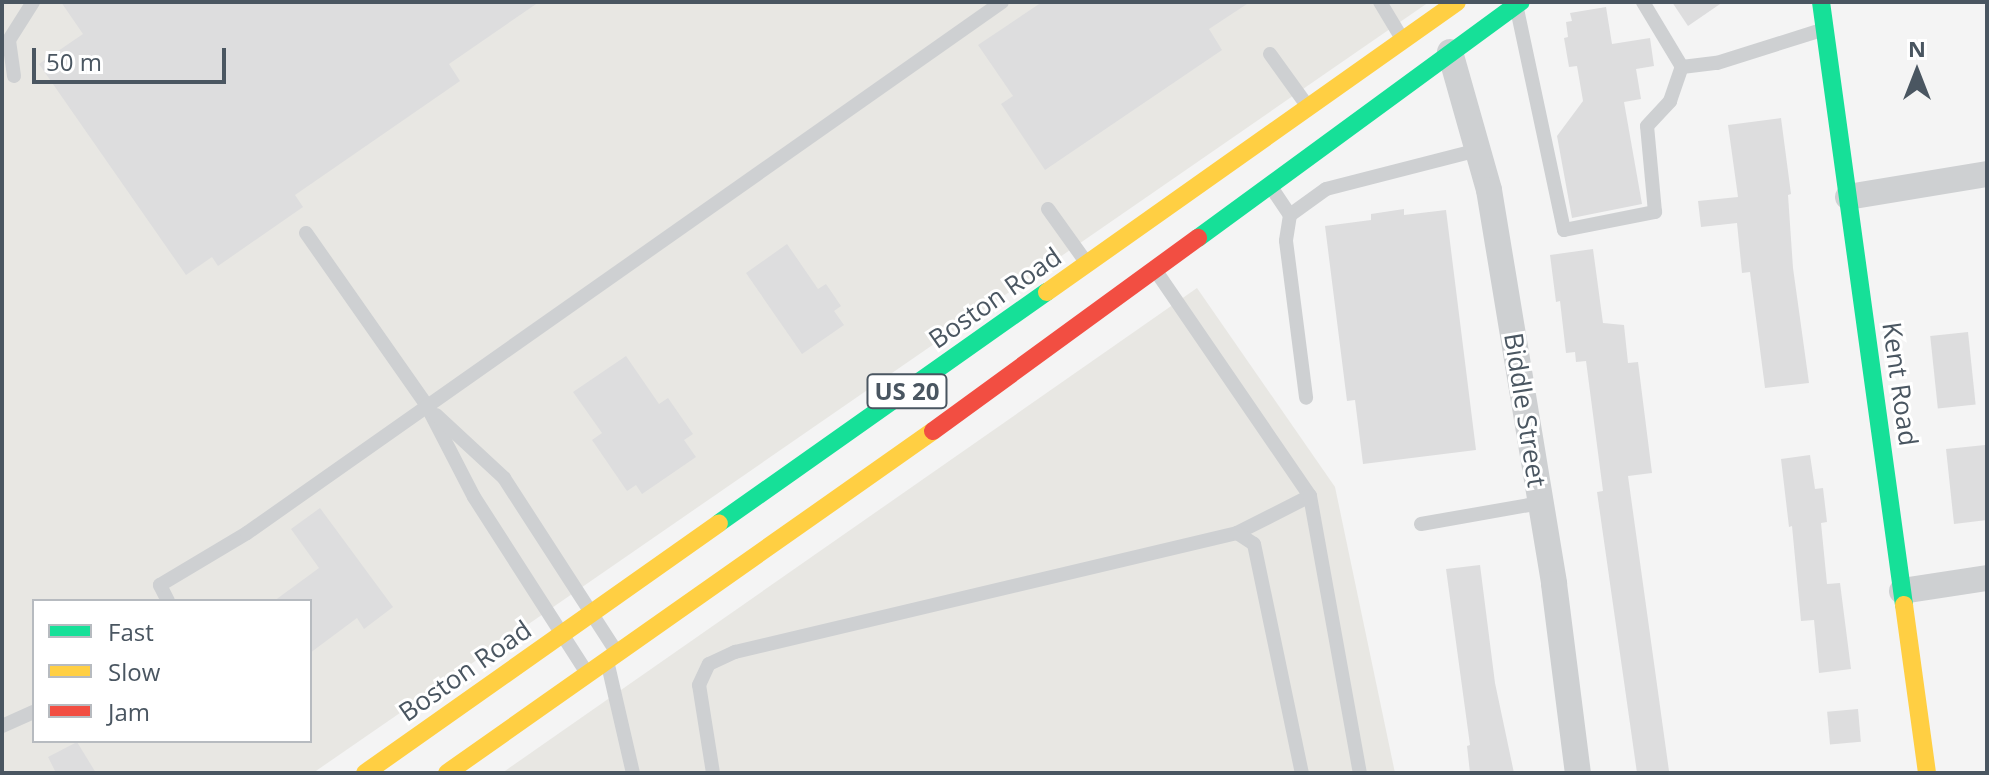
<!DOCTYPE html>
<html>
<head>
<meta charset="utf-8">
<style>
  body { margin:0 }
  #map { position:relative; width:1989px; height:775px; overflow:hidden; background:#f4f4f4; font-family:"Open Sans",sans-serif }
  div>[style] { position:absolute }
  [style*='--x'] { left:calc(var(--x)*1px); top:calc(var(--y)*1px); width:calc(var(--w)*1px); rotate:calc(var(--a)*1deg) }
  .commercial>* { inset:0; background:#e8e7e3 }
  .building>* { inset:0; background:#ddddde; transform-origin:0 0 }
  .lane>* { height:14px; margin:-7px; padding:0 7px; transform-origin:7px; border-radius:7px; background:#ced0d2 }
  .street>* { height:26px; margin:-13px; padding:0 13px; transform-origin:13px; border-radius:13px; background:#ced0d2 }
  .fast>* { height:18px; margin:-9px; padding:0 9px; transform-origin:9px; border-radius:9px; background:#16e098 }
  .slow>* { height:18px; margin:-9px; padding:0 9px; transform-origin:9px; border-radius:9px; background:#ffcf43 }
  .jam>* { height:18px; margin:-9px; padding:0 9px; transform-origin:9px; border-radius:9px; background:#f24e42 }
  span { translate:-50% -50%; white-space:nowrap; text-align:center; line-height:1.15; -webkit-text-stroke:6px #fff; paint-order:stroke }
  .shield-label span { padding:2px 6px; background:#fff; border:2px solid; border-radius:6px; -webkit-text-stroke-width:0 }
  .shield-label { font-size:24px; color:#4a5661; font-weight:700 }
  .street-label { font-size:26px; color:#4a5661 }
  .frame { position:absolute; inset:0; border:4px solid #4a5661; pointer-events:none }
  .legend { position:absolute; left:32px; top:599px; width:280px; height:144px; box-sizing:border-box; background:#fff; border:2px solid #b7bbc0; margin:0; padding:10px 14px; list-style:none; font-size:24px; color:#4a5661 }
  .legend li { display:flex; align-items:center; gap:16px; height:40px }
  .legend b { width:40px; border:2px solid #b7bbc0 }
  .north { position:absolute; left:1877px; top:32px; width:80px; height:80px; -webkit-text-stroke:6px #fff; paint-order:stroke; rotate:0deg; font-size:22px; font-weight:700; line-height:32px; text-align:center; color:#4a5661 }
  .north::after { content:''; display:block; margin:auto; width:28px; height:36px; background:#4a5661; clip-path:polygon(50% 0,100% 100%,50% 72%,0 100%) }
  .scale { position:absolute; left:32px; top:48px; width:194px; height:36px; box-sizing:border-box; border:4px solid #4a5661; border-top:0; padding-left:10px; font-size:24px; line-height:28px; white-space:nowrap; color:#4a5661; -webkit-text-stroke:6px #fff; paint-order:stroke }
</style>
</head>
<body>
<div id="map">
  <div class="commercial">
    <div style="clip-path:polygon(evenodd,2px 2px,1429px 2px,313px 773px,2px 773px,2px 2px,34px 601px,310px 601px,310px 741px,34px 741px,34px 601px)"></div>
    <div style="clip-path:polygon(1197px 288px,1335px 487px,1395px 773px,502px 773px)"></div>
  </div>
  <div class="building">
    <div style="clip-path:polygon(61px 2px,539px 2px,449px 64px,460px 81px,295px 195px,303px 207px,218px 266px,212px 257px,186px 275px,39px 64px,83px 34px)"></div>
    <div style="clip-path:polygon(1042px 2px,1250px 2px,1209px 29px,1222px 50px,1045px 170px,1001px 104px,1013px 96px,978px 45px)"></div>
    <div style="clip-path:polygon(1672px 2px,1723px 2px,1688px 26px)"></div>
    <div style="clip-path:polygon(1606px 7px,1612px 44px,1650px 38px,1654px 66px,1636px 69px,1641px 99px,1624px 102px,1642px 204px,1572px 218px,1557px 136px,1583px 101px,1577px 66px,1569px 67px,1564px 38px,1568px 37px,1566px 22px,1572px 21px,1570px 13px)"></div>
    <div style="clip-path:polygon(1781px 118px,1791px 194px,1788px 195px,1793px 268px,1809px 383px,1765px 388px,1750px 272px,1742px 273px,1737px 223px,1701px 227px,1698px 201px,1738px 197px,1728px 125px)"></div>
    <div style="clip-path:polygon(1404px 209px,1404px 215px,1446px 210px,1476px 450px,1363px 464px,1355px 400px,1347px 401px,1325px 226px,1371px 220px,1371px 214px)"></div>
    <div style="clip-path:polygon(787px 244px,818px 289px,826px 284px,841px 306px,834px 311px,844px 325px,802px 354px,746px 273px)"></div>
    <div style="clip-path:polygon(1593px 249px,1603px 323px,1624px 325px,1628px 363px,1638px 362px,1652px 473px,1628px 476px,1669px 771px,1637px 773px,1597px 492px,1603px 491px,1586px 361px,1576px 362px,1575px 352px,1566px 353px,1560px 301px,1556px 302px,1550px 255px)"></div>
    <div style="left:1968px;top:332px;width:73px;height:38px;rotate:84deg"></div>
    <div style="clip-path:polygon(626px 356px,659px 404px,668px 398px,693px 434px,684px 440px,696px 457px,642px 494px,636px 485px,627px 491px,592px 440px,602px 433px,573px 392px)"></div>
    <div style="clip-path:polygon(1985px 445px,1987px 520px,1954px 524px,1946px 449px)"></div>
    <div style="clip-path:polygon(1810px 455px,1815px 489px,1823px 488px,1827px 522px,1821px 523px,1827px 584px,1840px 583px,1851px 669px,1819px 673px,1814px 620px,1801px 621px,1792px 526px,1789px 527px,1781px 459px)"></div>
    <div style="clip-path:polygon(320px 508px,393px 607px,364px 629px,357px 618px,310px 653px,310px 601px,274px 601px,319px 568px,291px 529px)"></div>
    <div style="clip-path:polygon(1480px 565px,1495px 683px,1514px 773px,1470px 773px,1467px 746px,1470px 745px,1446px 569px)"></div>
    <div style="left:1858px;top:709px;width:33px;height:31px;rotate:85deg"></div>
    <div style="clip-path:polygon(77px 742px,96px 773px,56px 773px,48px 757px)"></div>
  </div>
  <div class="lane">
    <div style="--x:1380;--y:2;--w:41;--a:59"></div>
    <div style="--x:1517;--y:9;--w:226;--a:78"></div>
    <div style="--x:1564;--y:230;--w:93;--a:-11.2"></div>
    <div style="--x:1655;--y:212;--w:86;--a:-95.3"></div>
    <div style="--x:1647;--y:126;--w:34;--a:-47"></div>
    <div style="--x:1670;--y:101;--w:36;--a:-71"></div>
    <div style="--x:1682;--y:67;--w:76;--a:-121"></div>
    <div style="--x:1270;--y:54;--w:62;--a:54.2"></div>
    <div style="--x:1682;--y:67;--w:35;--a:-7"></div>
    <div style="--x:1717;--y:63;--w:113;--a:-17.5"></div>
    <div style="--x:14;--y:76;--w:36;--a:-98"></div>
    <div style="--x:9;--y:40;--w:45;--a:-57.7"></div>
    <div style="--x:1273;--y:190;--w:30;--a:56"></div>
    <div style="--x:1290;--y:215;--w:44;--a:-35.8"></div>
    <div style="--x:1326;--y:189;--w:157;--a:-14.4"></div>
    <div style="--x:1048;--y:209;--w:65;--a:54.4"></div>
    <div style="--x:1290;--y:215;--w:26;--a:99"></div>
    <div style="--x:1286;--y:241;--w:158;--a:82.7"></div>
    <div style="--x:306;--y:233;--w:211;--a:55"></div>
    <div style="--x:427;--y:406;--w:102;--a:62.7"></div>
    <div style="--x:474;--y:497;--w:206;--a:57.3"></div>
    <div style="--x:1158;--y:274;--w:269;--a:55.6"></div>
    <div style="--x:1310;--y:496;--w:82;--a:153.1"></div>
    <div style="--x:436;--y:415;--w:93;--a:42.8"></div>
    <div style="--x:504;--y:478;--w:206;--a:57.1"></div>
    <div style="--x:1310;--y:496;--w:281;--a:79.8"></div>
    <div style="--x:1421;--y:524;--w:121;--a:-10"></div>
    <div style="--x:168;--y:601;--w:18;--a:-117"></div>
    <div style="--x:160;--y:585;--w:101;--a:-30.9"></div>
    <div style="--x:247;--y:533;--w:923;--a:-35.12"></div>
    <div style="--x:608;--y:665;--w:111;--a:77"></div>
    <div style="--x:2;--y:726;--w:35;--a:-24"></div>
    <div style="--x:713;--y:773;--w:89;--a:-99"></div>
    <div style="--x:699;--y:685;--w:23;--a:-65"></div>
    <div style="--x:709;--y:664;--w:29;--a:-25"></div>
    <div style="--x:735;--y:652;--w:516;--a:-13.34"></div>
    <div style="--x:1237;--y:533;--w:20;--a:33"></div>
    <div style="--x:1254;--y:544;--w:234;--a:78.2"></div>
  </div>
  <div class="street">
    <div style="--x:1450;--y:52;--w:143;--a:74.2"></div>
    <div style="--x:1489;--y:190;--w:399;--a:80.6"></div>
    <div style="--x:1554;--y:584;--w:191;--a:82.8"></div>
    <div style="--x:1848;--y:197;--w:141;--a:-9.4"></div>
    <div style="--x:1902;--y:591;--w:86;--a:-8.7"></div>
  </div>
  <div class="fast">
    <div style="--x:1821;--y:2;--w:609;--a:82.16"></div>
    <div style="--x:1198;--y:238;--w:400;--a:-36.2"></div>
    <div style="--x:719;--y:523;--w:401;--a:-35.2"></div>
  </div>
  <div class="slow">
    <div style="--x:1047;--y:292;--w:502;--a:-35.27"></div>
    <div style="--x:1904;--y:605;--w:170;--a:82.2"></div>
    <div style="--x:365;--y:773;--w:433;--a:-35.2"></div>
    <div style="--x:447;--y:773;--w:594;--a:-35.13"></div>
  </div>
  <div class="jam">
    <div style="--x:933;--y:431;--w:328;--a:-36.1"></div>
  </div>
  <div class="shield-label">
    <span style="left:907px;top:391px">US 20</span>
  </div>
  <div class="street-label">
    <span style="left:995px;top:298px;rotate:-35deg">Boston Road</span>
    <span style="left:1900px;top:384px;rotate:82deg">Kent Road</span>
    <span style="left:1525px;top:410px;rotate:81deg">Biddle Street</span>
    <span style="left:465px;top:671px;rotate:-35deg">Boston Road</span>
  </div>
  <div class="frame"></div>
  <ul class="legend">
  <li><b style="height:10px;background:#16e098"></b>Fast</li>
  <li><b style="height:10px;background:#ffcf43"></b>Slow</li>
  <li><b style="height:10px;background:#f24e42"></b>Jam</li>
  </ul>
  <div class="north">N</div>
  <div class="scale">50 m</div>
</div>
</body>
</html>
